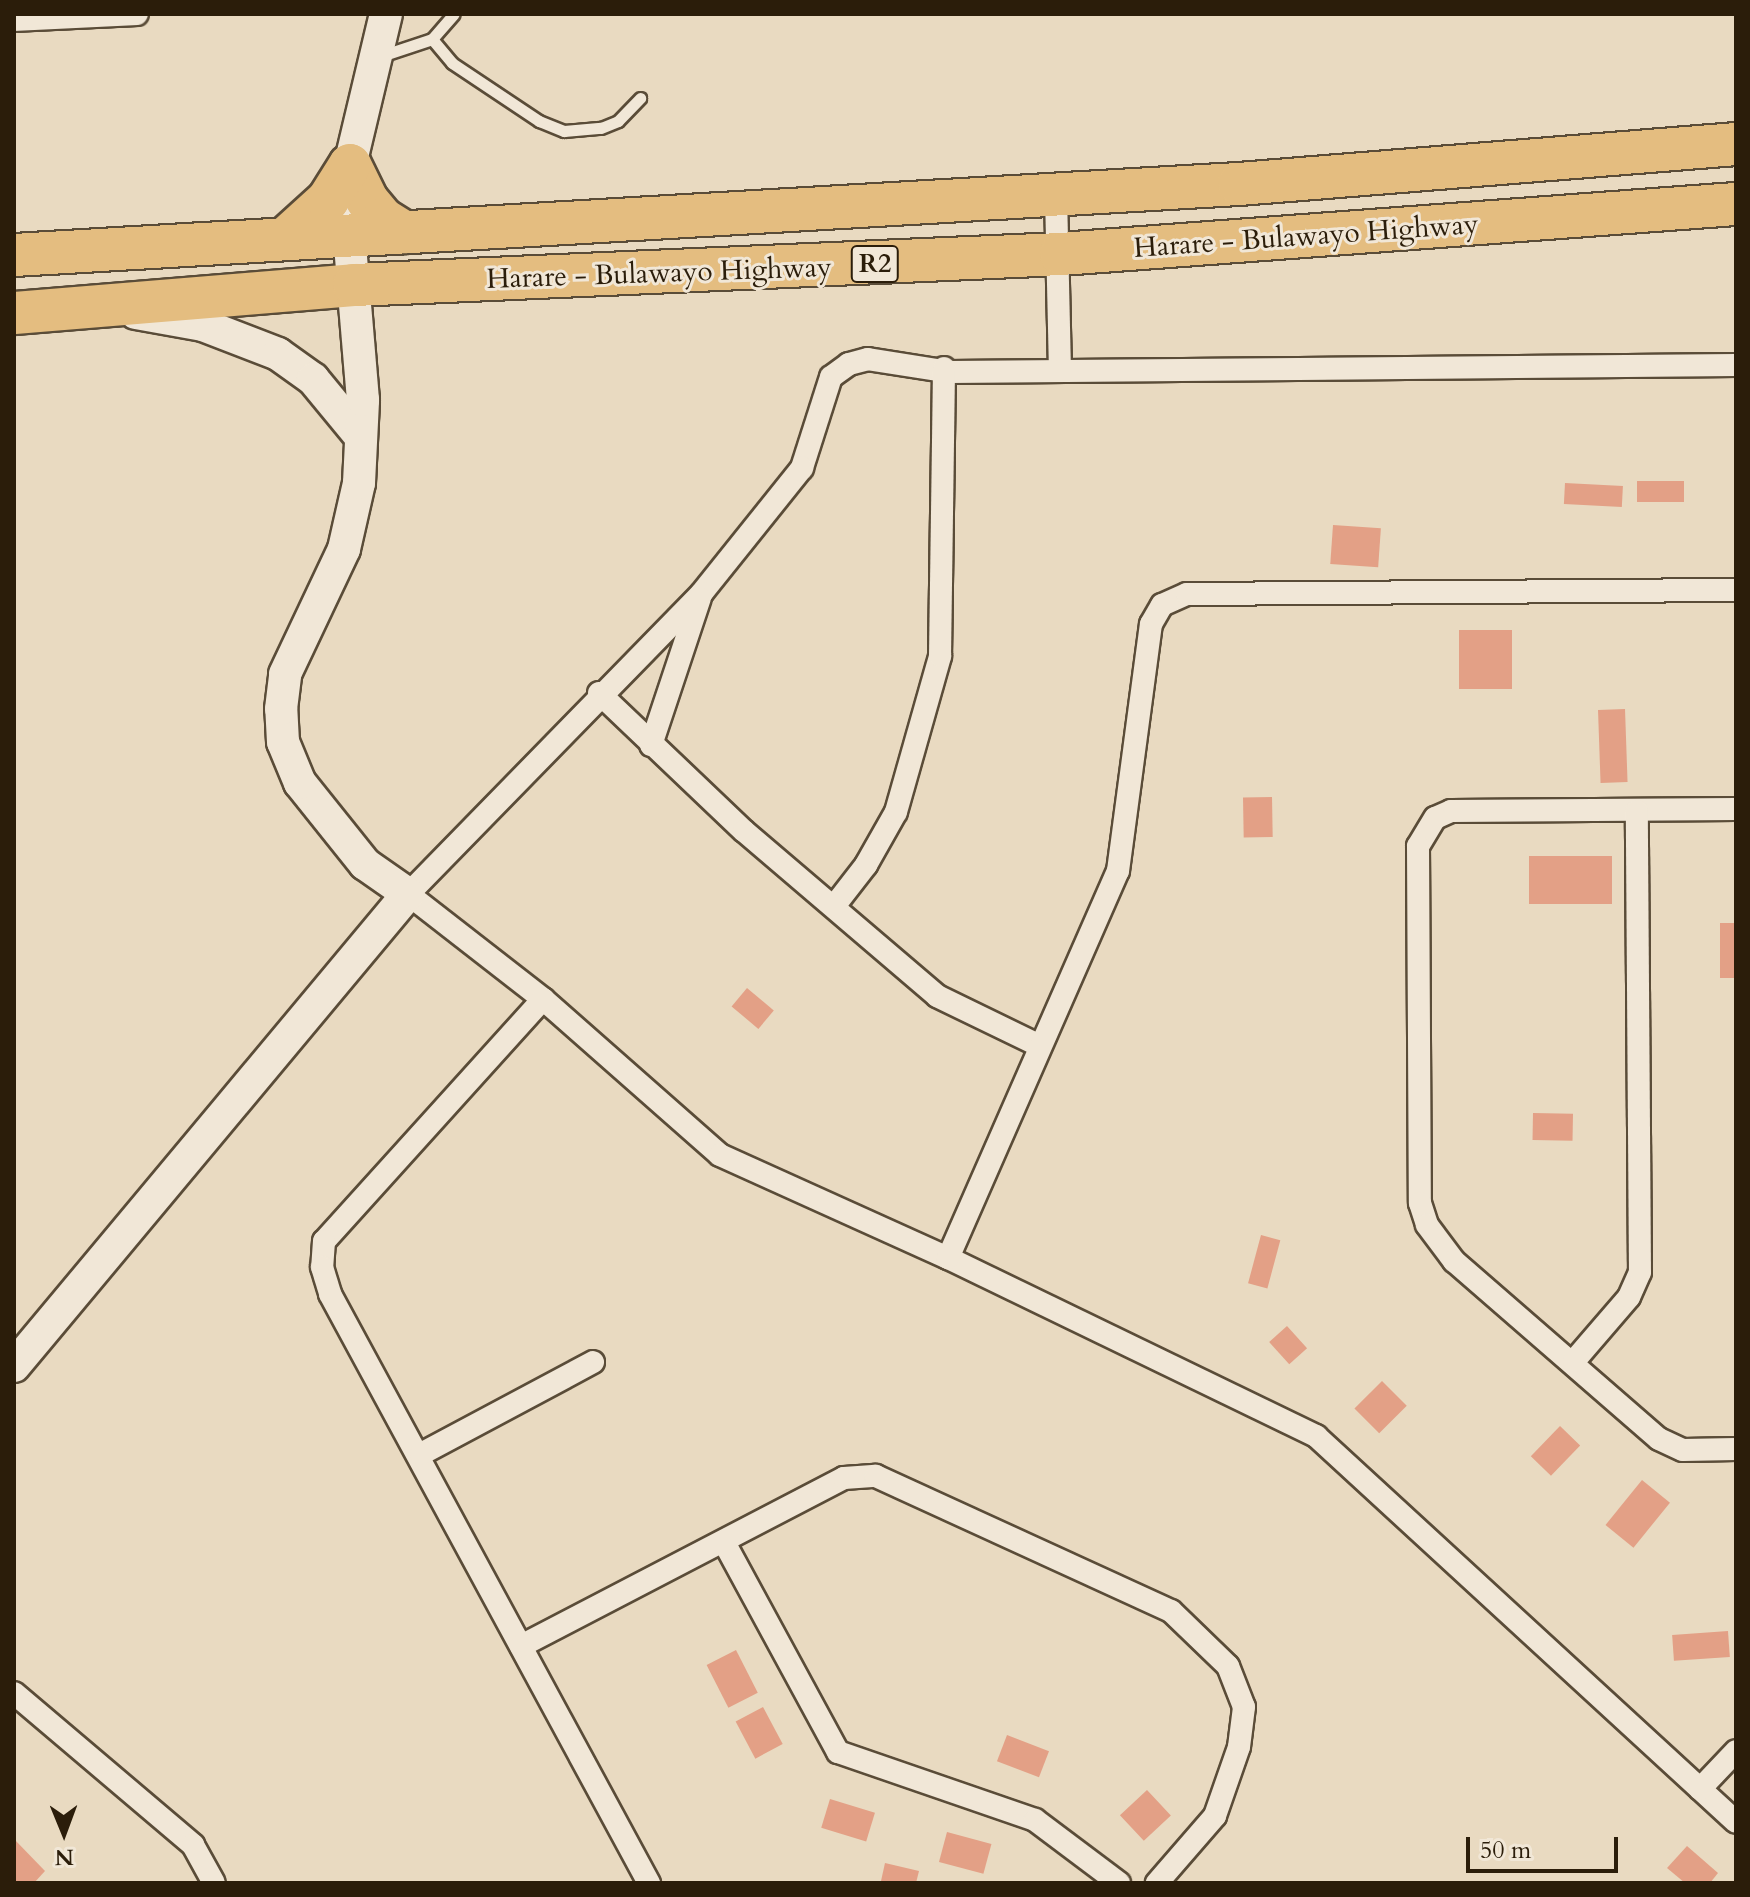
<!DOCTYPE html>
<html>
<head>
<meta charset="utf-8">
<style>
  body { margin:0 }
  #map { position:relative; width:1750px; height:1897px; overflow:hidden; background:#e9dac1; font-family:Cardo,serif }
  div>[style] { position:absolute }
  [style*='--x'] { left:calc(var(--x)*1px); top:calc(var(--y)*1px); width:calc(var(--w)*1px); rotate:calc(var(--a)*1deg) }
  .building>* { inset:0; background:#e3a086; transform-origin:0 0 }
  .roads { filter:drop-shadow(2px 0 #5a4c38) drop-shadow(-2px 0 #5a4c38) drop-shadow(0 2px #5a4c38) drop-shadow(0 -2px #5a4c38) }
  .lane>* { height:11px; margin:-5.5px; padding:0 5.5px; transform-origin:5.5px; border-radius:5.5px; background:#f1e7d7 }
  .street>* { height:22px; margin:-11px; padding:0 11px; transform-origin:11px; border-radius:11px; background:#f1e7d7 }
  .secondary>* { height:32px; margin:-16px; padding:0 16px; transform-origin:16px; border-radius:16px; background:#f1e7d7 }
  .highway>* { height:42px; margin:-21px; padding:0 21px; transform-origin:21px; border-radius:21px; background:#e4bd80 }
  span { translate:-50% -50%; white-space:nowrap; text-align:center; line-height:1.15; -webkit-text-stroke:6px #f1e7d7; paint-order:stroke }
  .shield-label span { padding:2px 6px; background:#f1e7d7; border:2px solid; border-radius:6px; -webkit-text-stroke-width:0 }
  .shield-label { font-size:26px; color:#2b1d0a; font-weight:700 }
  .street-label { font-size:28px; color:#2b1d0a }
  .frame { position:absolute; inset:0; border:16px solid #2b1d0a; pointer-events:none }
  .north { position:absolute; left:24px; top:1793px; width:80px; height:80px; -webkit-text-stroke:6px #f1e7d7; paint-order:stroke; rotate:179deg; font-size:22px; font-weight:700; line-height:32px; text-align:center; color:#2b1d0a }
  .north::after { content:''; display:block; margin:auto; width:28px; height:36px; background:#2b1d0a; clip-path:polygon(50% 0,100% 100%,50% 72%,0 100%) }
  .scale { position:absolute; left:1466px; top:1837px; width:152px; height:36px; box-sizing:border-box; border:4px solid #2b1d0a; border-top:0; padding-left:10px; font-size:24px; line-height:28px; white-space:nowrap; color:#2b1d0a; -webkit-text-stroke:6px #f1e7d7; paint-order:stroke }
</style>
</head>
<body>
<div id="map">
  <div class="building">
    <div style="left:1684px;top:481px;width:21px;height:47px;rotate:90deg"></div>
    <div style="left:1565px;top:483px;width:58px;height:21px;rotate:3deg"></div>
    <div style="left:1333px;top:525px;width:48px;height:39px;rotate:4deg"></div>
    <div style="left:1459px;top:630px;width:53px;height:59px"></div>
    <div style="left:1625px;top:709px;width:73px;height:27px;rotate:88deg"></div>
    <div style="left:1272px;top:797px;width:40px;height:29px;rotate:89deg"></div>
    <div style="left:1529px;top:856px;width:83px;height:48px"></div>
    <div style="left:1720px;top:923px;width:16px;height:55px"></div>
    <div style="left:747px;top:988px;width:35px;height:24px;rotate:40deg"></div>
    <div style="left:1533px;top:1113px;width:40px;height:27px;rotate:1deg"></div>
    <div style="left:1261px;top:1235px;width:20px;height:50px;rotate:15deg"></div>
    <div style="left:1287px;top:1326px;width:30px;height:24px;rotate:48deg"></div>
    <div style="left:1382px;top:1381px;width:35px;height:39px;rotate:45deg"></div>
    <div style="left:1560px;top:1426px;width:28px;height:42px;rotate:44deg"></div>
    <div style="left:1642px;top:1480px;width:36px;height:58px;rotate:39deg"></div>
    <div style="left:1728px;top:1631px;width:26px;height:56px;rotate:86deg"></div>
    <div style="left:736px;top:1650px;width:48px;height:33px;rotate:63deg"></div>
    <div style="left:763px;top:1707px;width:42px;height:31px;rotate:62deg"></div>
    <div style="left:1007px;top:1735px;width:45px;height:28px;rotate:21deg"></div>
    <div style="left:1147px;top:1790px;width:35px;height:37px;rotate:47deg"></div>
    <div style="left:830px;top:1799px;width:47px;height:30px;rotate:17deg"></div>
    <div style="left:947px;top:1832px;width:46px;height:31px;rotate:15deg"></div>
    <div style="clip-path:polygon(14px 1839px,45px 1871px,34px 1883px,14px 1883px)"></div>
    <div style="clip-path:polygon(1687px 1846px,1718px 1873px,1710px 1883px,1685px 1883px,1667px 1868px)"></div>
    <div style="clip-path:polygon(885px 1863px,919px 1871px,916px 1883px,881px 1881px)"></div>
  </div>
  <div class="roads">
    <div class="lane">
      <div style="--x:432;--y:39;--w:31;--a:50"></div>
      <div style="--x:452;--y:63;--w:105;--a:33.7"></div>
      <div style="--x:539;--y:121;--w:27;--a:22"></div>
      <div style="--x:564;--y:131;--w:37;--a:-5"></div>
      <div style="--x:601;--y:128;--w:18;--a:-22"></div>
      <div style="--x:618;--y:121;--w:32;--a:-46"></div>
      <div style="--x:381;--y:56;--w:54;--a:-18.4"></div>
      <div style="--x:432;--y:39;--w:33;--a:-49"></div>
    </div>
    <div class="street">
      <div style="--x:14;--y:20;--w:123;--a:-2.8"></div>
      <div style="--x:1056;--y:195;--w:172;--a:88.7"></div>
      <div style="--x:1736;--y:365;--w:786;--a:179.49"></div>
      <div style="--x:950;--y:372;--w:83;--a:-171"></div>
      <div style="--x:868;--y:359;--w:20;--a:165"></div>
      <div style="--x:849;--y:364;--w:22;--a:144"></div>
      <div style="--x:831;--y:377;--w:96;--a:107.7"></div>
      <div style="--x:802;--y:468;--w:160;--a:128.7"></div>
      <div style="--x:702;--y:593;--w:421;--a:134.3"></div>
      <div style="--x:408;--y:894;--w:171;--a:37.9"></div>
      <div style="--x:543;--y:999;--w:236;--a:41.4"></div>
      <div style="--x:720;--y:1155;--w:250;--a:24.3"></div>
      <div style="--x:948;--y:1258;--w:409;--a:25.8"></div>
      <div style="--x:1316;--y:1436;--w:570;--a:42.58"></div>
      <div style="--x:599;--y:693;--w:200;--a:43.6"></div>
      <div style="--x:744;--y:831;--w:254;--a:40.5"></div>
      <div style="--x:937;--y:996;--w:112;--a:25.9"></div>
      <div style="--x:651;--y:745;--w:155;--a:-71.6"></div>
      <div style="--x:1736;--y:809;--w:285;--a:179.6"></div>
      <div style="--x:1451;--y:811;--w:17;--a:156"></div>
      <div style="--x:1435;--y:818;--w:33;--a:121"></div>
      <div style="--x:1418;--y:846;--w:357;--a:89.7"></div>
      <div style="--x:1420;--y:1203;--w:23;--a:72"></div>
      <div style="--x:1427;--y:1225;--w:45;--a:53.1"></div>
      <div style="--x:1454;--y:1261;--w:271;--a:41"></div>
      <div style="--x:1659;--y:1439;--w:26;--a:25"></div>
      <div style="--x:1683;--y:1450;--w:53;--a:-1.1"></div>
      <div style="--x:835;--y:905;--w:51;--a:-52.2"></div>
      <div style="--x:866;--y:865;--w:61;--a:-60.5"></div>
      <div style="--x:896;--y:812;--w:162;--a:-74.2"></div>
      <div style="--x:940;--y:656;--w:288;--a:-89.2"></div>
      <div style="--x:543;--y:999;--w:326;--a:132.1"></div>
      <div style="--x:324;--y:1241;--w:26;--a:94"></div>
      <div style="--x:322;--y:1267;--w:28;--a:73"></div>
      <div style="--x:330;--y:1294;--w:670;--a:61.56"></div>
      <div style="--x:948;--y:1258;--w:423;--a:-66.3"></div>
      <div style="--x:1118;--y:871;--w:249;--a:-82.4"></div>
      <div style="--x:1151;--y:624;--w:22;--a:-60"></div>
      <div style="--x:1162;--y:605;--w:27;--a:-24"></div>
      <div style="--x:1187;--y:594;--w:549;--a:-0.42"></div>
      <div style="--x:1574;--y:1361;--w:84;--a:-49.3"></div>
      <div style="--x:1629;--y:1297;--w:27;--a:-66"></div>
      <div style="--x:1640;--y:1272;--w:461;--a:-90.4"></div>
      <div style="--x:421;--y:1454;--w:195;--a:-28.1"></div>
      <div style="--x:725;--y:1544;--w:237;--a:61.5"></div>
      <div style="--x:838;--y:1752;--w:208;--a:19"></div>
      <div style="--x:1035;--y:1820;--w:105;--a:36.9"></div>
      <div style="--x:521;--y:1646;--w:364;--a:-27.5"></div>
      <div style="--x:844;--y:1478;--w:32;--a:-4"></div>
      <div style="--x:876;--y:1476;--w:324;--a:24.6"></div>
      <div style="--x:1171;--y:1611;--w:79;--a:44"></div>
      <div style="--x:1228;--y:1666;--w:44;--a:68.7"></div>
      <div style="--x:1244;--y:1707;--w:40;--a:97.1"></div>
      <div style="--x:1239;--y:1747;--w:73;--a:109.2"></div>
      <div style="--x:1215;--y:1816;--w:89;--a:130.9"></div>
      <div style="--x:14;--y:1693;--w:235;--a:40.3"></div>
      <div style="--x:193;--y:1845;--w:43;--a:61.1"></div>
      <div style="--x:1700;--y:1789;--w:52;--a:-46.5"></div>
    </div>
    <div class="secondary">
      <div style="--x:136;--y:313;--w:68;--a:10.2"></div>
      <div style="--x:203;--y:325;--w:80;--a:21.1"></div>
      <div style="--x:278;--y:354;--w:43;--a:35.5"></div>
      <div style="--x:313;--y:379;--w:74;--a:50.5"></div>
      <div style="--x:14;--y:1366;--w:615;--a:-50.15"></div>
      <div style="--x:408;--y:894;--w:52;--a:-145.1"></div>
      <div style="--x:365;--y:864;--w:104;--a:-128.7"></div>
      <div style="--x:300;--y:783;--w:44;--a:-112.5"></div>
      <div style="--x:283;--y:742;--w:33;--a:-93"></div>
      <div style="--x:281;--y:709;--w:35;--a:-83"></div>
      <div style="--x:285;--y:674;--w:138;--a:-64.7"></div>
      <div style="--x:344;--y:549;--w:68;--a:-77.2"></div>
      <div style="--x:359;--y:483;--w:83;--a:-87.2"></div>
      <div style="--x:363;--y:400;--w:166;--a:-94.8"></div>
      <div style="--x:349;--y:235;--w:70;--a:-89.2"></div>
      <div style="--x:350;--y:165;--w:155;--a:-76.6"></div>
    </div>
    <div class="highway">
      <div style="--x:350;--y:165;--w:39;--a:64"></div>
      <div style="--x:367;--y:200;--w:25;--a:50"></div>
      <div style="--x:383;--y:219;--w:25;--a:32"></div>
      <div style="--x:287;--y:237;--w:55;--a:-42.1"></div>
      <div style="--x:328;--y:200;--w:41;--a:-57.8"></div>
      <div style="--x:14;--y:255;--w:1227;--a:-3.32"></div>
      <div style="--x:1239;--y:184;--w:499;--a:-4.6"></div>
      <div style="--x:14;--y:313;--w:341;--a:-4.7"></div>
      <div style="--x:354;--y:285;--w:708;--a:-2.51"></div>
      <div style="--x:1061;--y:254;--w:677;--a:-4.24"></div>
    </div>
  </div>
  <div class="shield-label">
    <span style="left:875px;top:264px">R2</span>
  </div>
  <div class="street-label">
    <span style="left:1306px;top:236px;rotate:-4deg">Harare - Bulawayo Highway</span>
    <span style="left:659px;top:273px;rotate:-2deg">Harare - Bulawayo Highway</span>
  </div>
  <div class="frame"></div>
  <div class="north">N</div>
  <div class="scale">50 m</div>
</div>
</body>
</html>
